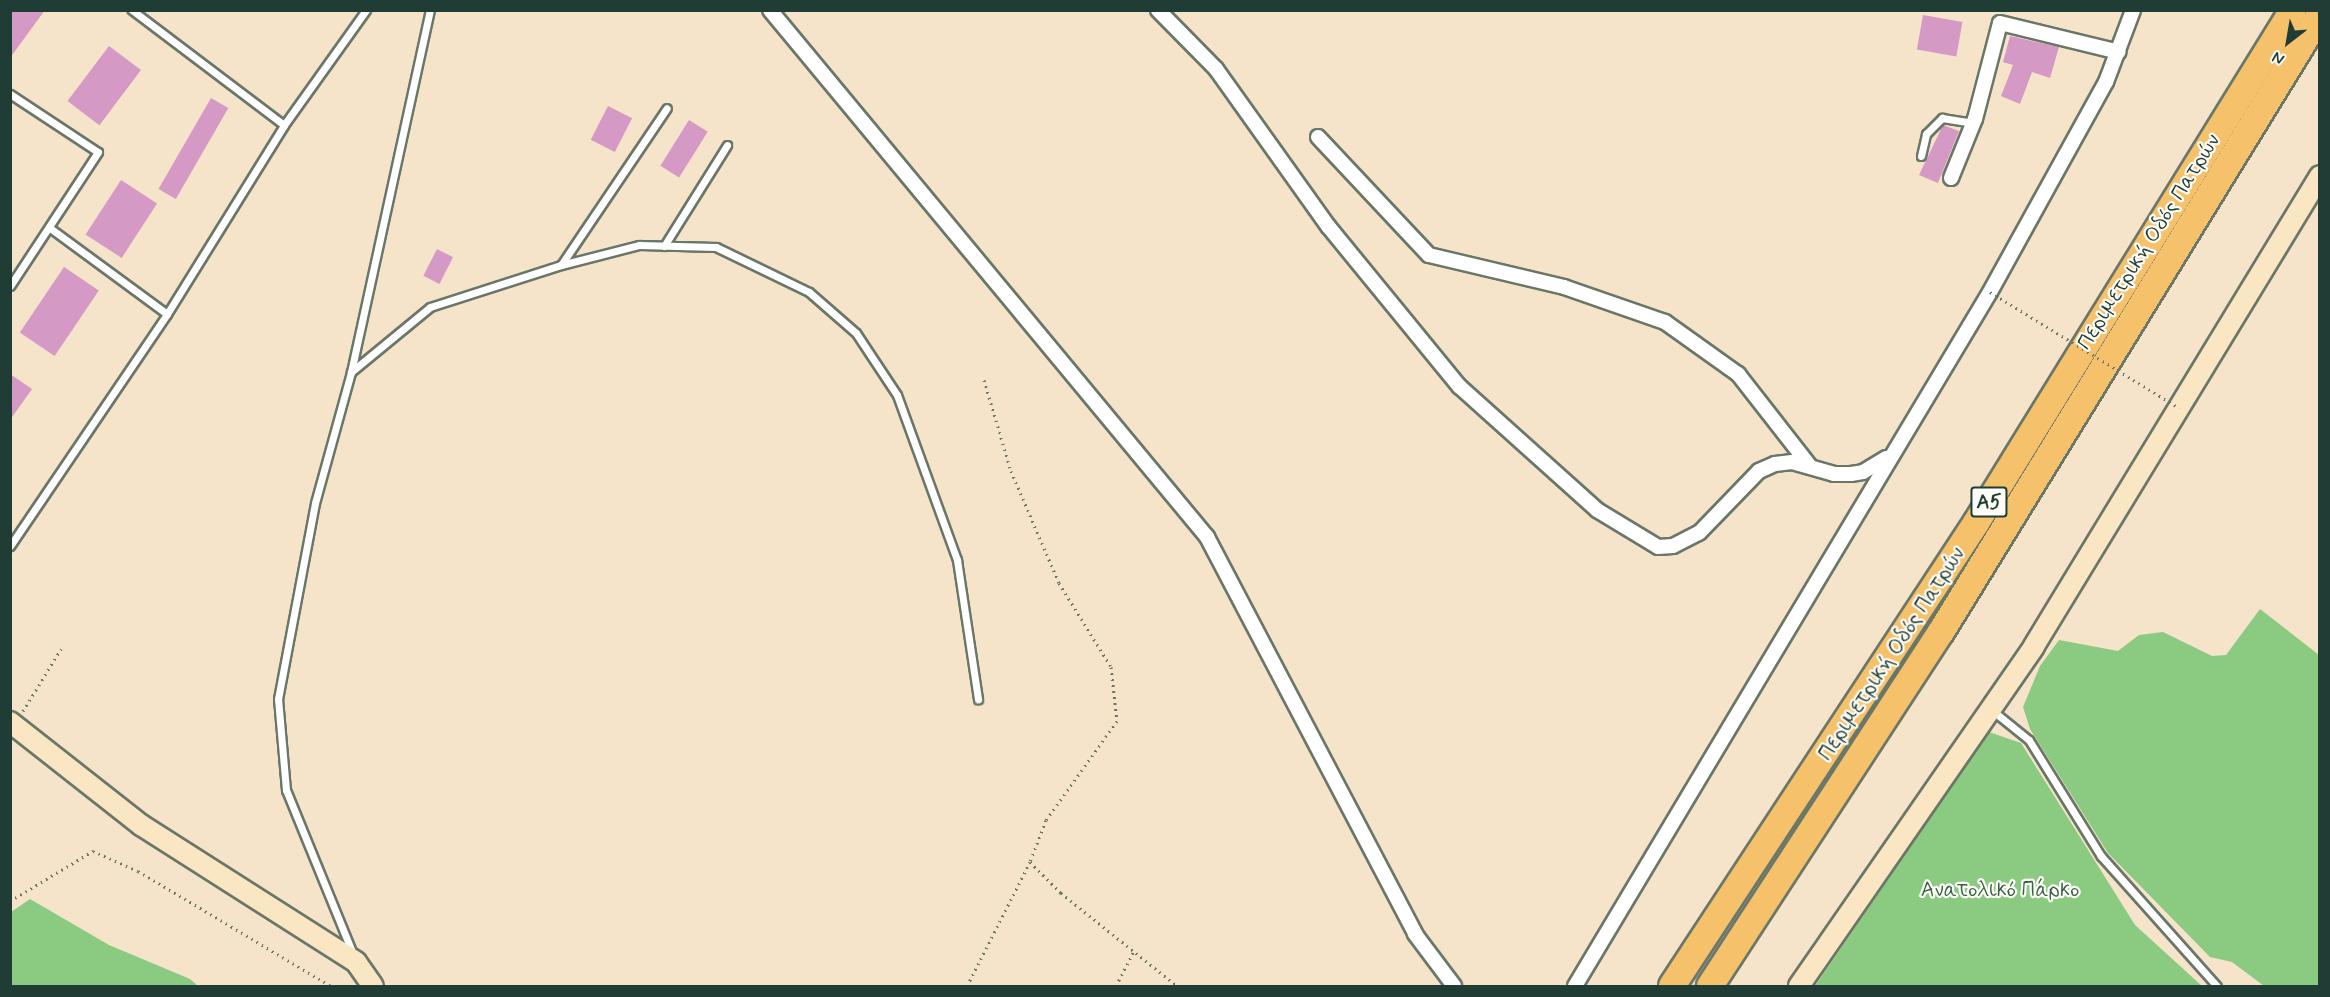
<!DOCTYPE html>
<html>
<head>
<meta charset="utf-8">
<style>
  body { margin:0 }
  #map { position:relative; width:2330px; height:997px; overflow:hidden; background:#f5e3ca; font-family:Mynerve,sans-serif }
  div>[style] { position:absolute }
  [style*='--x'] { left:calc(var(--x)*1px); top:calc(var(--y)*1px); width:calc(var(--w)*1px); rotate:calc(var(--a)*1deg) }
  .green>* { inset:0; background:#8bca81 }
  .building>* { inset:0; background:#d499c5; transform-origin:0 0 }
  .path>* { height:3px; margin-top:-1.5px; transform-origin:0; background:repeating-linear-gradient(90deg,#6a7768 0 1.5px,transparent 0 6px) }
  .roads { filter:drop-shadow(2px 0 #6a7768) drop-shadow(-2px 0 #6a7768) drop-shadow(0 2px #6a7768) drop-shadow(0 -2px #6a7768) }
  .lane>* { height:7px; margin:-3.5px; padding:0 3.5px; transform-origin:3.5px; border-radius:3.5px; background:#fff }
  .street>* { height:14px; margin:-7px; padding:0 7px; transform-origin:7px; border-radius:7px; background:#fff }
  .secondary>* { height:20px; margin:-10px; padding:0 10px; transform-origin:10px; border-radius:10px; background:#fbe6c4 }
  .highway>* { height:26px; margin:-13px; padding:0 13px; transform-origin:13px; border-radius:13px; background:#f6c16b }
  .path-bridge>* { height:3px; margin-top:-1.5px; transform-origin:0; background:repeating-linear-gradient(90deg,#6a7768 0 1.5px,transparent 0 6px) }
  span { translate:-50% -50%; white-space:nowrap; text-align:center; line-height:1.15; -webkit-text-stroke:4.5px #fdfcf7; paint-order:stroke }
  .shield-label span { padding:2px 4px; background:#fdfcf7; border:2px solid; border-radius:4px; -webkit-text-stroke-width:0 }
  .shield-label { font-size:20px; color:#1f3d34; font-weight:700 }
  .street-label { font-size:21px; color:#1f3d34 }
  .park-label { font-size:21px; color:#3a6047 }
  .frame { position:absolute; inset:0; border:12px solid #1f3d34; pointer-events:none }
  .north { position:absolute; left:2258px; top:12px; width:60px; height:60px; -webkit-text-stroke:4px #fdfcf7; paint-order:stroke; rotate:211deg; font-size:16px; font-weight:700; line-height:24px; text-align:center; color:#1f3d34 }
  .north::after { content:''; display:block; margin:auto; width:21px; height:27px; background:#1f3d34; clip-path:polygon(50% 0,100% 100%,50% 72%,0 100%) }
</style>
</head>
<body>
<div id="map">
  <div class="green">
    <div style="clip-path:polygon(2260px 609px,2319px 655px,2319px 986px,2264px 986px,2232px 962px,2210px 957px,2108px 853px,2030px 729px,2023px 707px,2040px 666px,2059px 640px,2118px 651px,2139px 635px,2163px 632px,2212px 656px,2226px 655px)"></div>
    <div style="clip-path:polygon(1989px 732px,2021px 743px,2135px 925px,2202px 986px,1815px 986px)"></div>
    <div style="clip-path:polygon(30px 899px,109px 945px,190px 979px,198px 986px,11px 986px,11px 912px)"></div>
  </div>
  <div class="building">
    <div style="clip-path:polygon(10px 10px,45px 10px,10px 58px)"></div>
    <div style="left:1923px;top:15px;width:40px;height:35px;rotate:10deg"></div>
    <div style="clip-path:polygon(2010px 36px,2059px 47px,2050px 78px,2032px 72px,2020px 104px,2001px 96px,2013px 65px,2003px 62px)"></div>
    <div style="left:109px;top:46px;width:40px;height:69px;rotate:37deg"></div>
    <div style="left:211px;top:98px;width:20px;height:105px;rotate:30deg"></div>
    <div style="left:608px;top:106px;width:27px;height:38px;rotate:27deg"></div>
    <div style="left:689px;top:120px;width:22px;height:54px;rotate:32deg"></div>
    <div style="clip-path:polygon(1943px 125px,1959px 131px,1938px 183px,1919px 175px)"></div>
    <div style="left:121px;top:180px;width:43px;height:65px;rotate:33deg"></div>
    <div style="left:437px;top:249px;width:18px;height:30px;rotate:27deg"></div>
    <div style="left:64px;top:267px;width:42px;height:79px;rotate:34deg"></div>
    <div style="clip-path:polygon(10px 374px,32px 389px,10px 420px)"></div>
  </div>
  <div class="path">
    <div style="--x:984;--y:380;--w:95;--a:73.5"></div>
    <div style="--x:1011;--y:471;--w:122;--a:66.8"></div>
    <div style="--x:1059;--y:583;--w:99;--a:58.2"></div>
    <div style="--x:1111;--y:667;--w:54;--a:83.7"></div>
    <div style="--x:1117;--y:721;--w:122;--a:125.6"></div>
    <div style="--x:1046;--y:820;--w:45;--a:110.9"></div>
    <div style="--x:23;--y:711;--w:73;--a:-58.5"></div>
    <div style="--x:10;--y:901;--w:97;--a:-31.1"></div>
    <div style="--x:93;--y:851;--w:49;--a:24"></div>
    <div style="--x:138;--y:871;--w:225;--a:30.8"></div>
    <div style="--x:967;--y:986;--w:139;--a:-63.1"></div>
    <div style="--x:1030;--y:862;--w:44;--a:45"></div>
    <div style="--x:1061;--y:893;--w:149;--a:38.7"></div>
    <div style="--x:1116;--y:986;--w:38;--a:-63"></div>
  </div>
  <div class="roads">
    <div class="lane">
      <div style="--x:10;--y:94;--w:105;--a:33.4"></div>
      <div style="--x:98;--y:152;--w:160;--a:123.3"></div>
      <div style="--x:284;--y:125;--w:141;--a:-54.5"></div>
      <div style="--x:1921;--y:156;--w:23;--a:-77"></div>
      <div style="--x:1926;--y:134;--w:23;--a:-45"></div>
      <div style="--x:1942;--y:118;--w:32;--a:9"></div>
      <div style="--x:50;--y:228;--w:145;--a:36.3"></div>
      <div style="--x:664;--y:246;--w:119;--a:-58"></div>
      <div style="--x:561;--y:265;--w:189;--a:-56"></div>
      <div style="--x:351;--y:372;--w:102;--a:-39.4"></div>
      <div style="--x:430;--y:307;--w:138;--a:-17.8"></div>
      <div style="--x:561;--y:265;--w:81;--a:-14.4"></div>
      <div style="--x:639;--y:245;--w:77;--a:1.5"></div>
      <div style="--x:716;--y:247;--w:103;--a:25.8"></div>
      <div style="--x:809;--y:292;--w:62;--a:41.1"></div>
      <div style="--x:856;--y:333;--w:74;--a:56.5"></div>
      <div style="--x:897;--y:395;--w:176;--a:70"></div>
      <div style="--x:957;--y:560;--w:141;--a:81.4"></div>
      <div style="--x:10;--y:546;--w:280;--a:-55.9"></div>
      <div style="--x:167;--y:314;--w:222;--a:-58.2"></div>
      <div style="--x:284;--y:125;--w:191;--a:-142.9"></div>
      <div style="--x:1993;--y:711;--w:46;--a:38.9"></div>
      <div style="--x:2029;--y:740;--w:137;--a:58.2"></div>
      <div style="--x:2101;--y:856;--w:174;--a:48.3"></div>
      <div style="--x:353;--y:954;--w:177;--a:-112.2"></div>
      <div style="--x:286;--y:790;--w:91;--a:-95"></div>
      <div style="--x:278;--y:699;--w:199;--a:-79.3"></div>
      <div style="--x:315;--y:503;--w:136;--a:-74.6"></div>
      <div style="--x:351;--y:372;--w:371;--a:-77.7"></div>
    </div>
    <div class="street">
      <div style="--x:770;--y:10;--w:685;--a:50.33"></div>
      <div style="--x:1207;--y:537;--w:448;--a:62.3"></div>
      <div style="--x:1415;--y:934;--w:65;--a:53.1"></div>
      <div style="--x:1158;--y:10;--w:83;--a:45.5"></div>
      <div style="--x:1216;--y:69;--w:193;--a:54.5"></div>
      <div style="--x:1328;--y:226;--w:208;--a:50.7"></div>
      <div style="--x:1460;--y:387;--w:184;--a:41.9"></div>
      <div style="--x:1597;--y:510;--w:71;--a:31.2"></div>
      <div style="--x:1658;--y:547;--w:15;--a:-4"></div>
      <div style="--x:1673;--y:546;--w:29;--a:-27"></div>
      <div style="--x:1699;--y:533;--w:86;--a:-45.9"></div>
      <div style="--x:1759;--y:471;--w:17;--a:-24"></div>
      <div style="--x:1775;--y:464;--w:17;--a:-7"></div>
      <div style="--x:1792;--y:462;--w:44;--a:15.9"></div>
      <div style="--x:1834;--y:474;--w:17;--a:0"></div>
      <div style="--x:1851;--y:474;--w:12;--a:-9"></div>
      <div style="--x:1863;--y:472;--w:27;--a:-31"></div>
      <div style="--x:1318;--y:137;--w:162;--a:46.8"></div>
      <div style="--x:1429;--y:255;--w:139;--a:13.3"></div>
      <div style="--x:1564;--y:287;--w:107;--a:19.1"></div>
      <div style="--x:1665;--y:322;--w:90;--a:35.5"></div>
      <div style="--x:1738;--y:374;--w:117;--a:52"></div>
      <div style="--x:1951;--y:178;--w:64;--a:-67.9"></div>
      <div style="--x:1975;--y:119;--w:99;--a:-75.4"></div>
      <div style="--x:2000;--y:23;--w:122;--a:13.7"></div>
      <div style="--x:1575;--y:986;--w:809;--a:-59.12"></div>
      <div style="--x:1990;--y:292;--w:240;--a:-61.1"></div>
      <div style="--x:2106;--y:82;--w:77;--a:-69.4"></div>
    </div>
    <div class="secondary">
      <div style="--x:10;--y:722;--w:167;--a:38.2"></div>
      <div style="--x:141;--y:825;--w:255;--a:32.5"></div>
      <div style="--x:356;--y:962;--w:29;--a:55"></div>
      <div style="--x:1799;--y:986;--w:413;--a:-55.3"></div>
      <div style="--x:2034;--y:646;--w:550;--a:-58.68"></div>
    </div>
    <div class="highway">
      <div style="--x:1672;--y:986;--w:554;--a:-56.71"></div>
      <div style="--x:1976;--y:523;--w:603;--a:-58.29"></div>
      <div style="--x:1710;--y:986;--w:423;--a:-56.9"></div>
      <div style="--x:1941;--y:632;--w:724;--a:-58.44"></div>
    </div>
  </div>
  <div class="path-bridge">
    <div style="--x:1990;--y:292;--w:222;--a:31.5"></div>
  </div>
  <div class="shield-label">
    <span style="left:1989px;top:502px">Α5</span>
  </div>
  <div class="street-label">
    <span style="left:2149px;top:242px;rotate:-58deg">Περιμετρική Οδός Πατρών</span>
    <span style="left:1892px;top:654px;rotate:-57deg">Περιμετρική Οδός Πατρών</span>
  </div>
  <div class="park-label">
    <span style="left:2000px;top:890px">Ανατολικό Πάρκο</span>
  </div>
  <div class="frame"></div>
  <div class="north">N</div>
</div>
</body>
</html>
